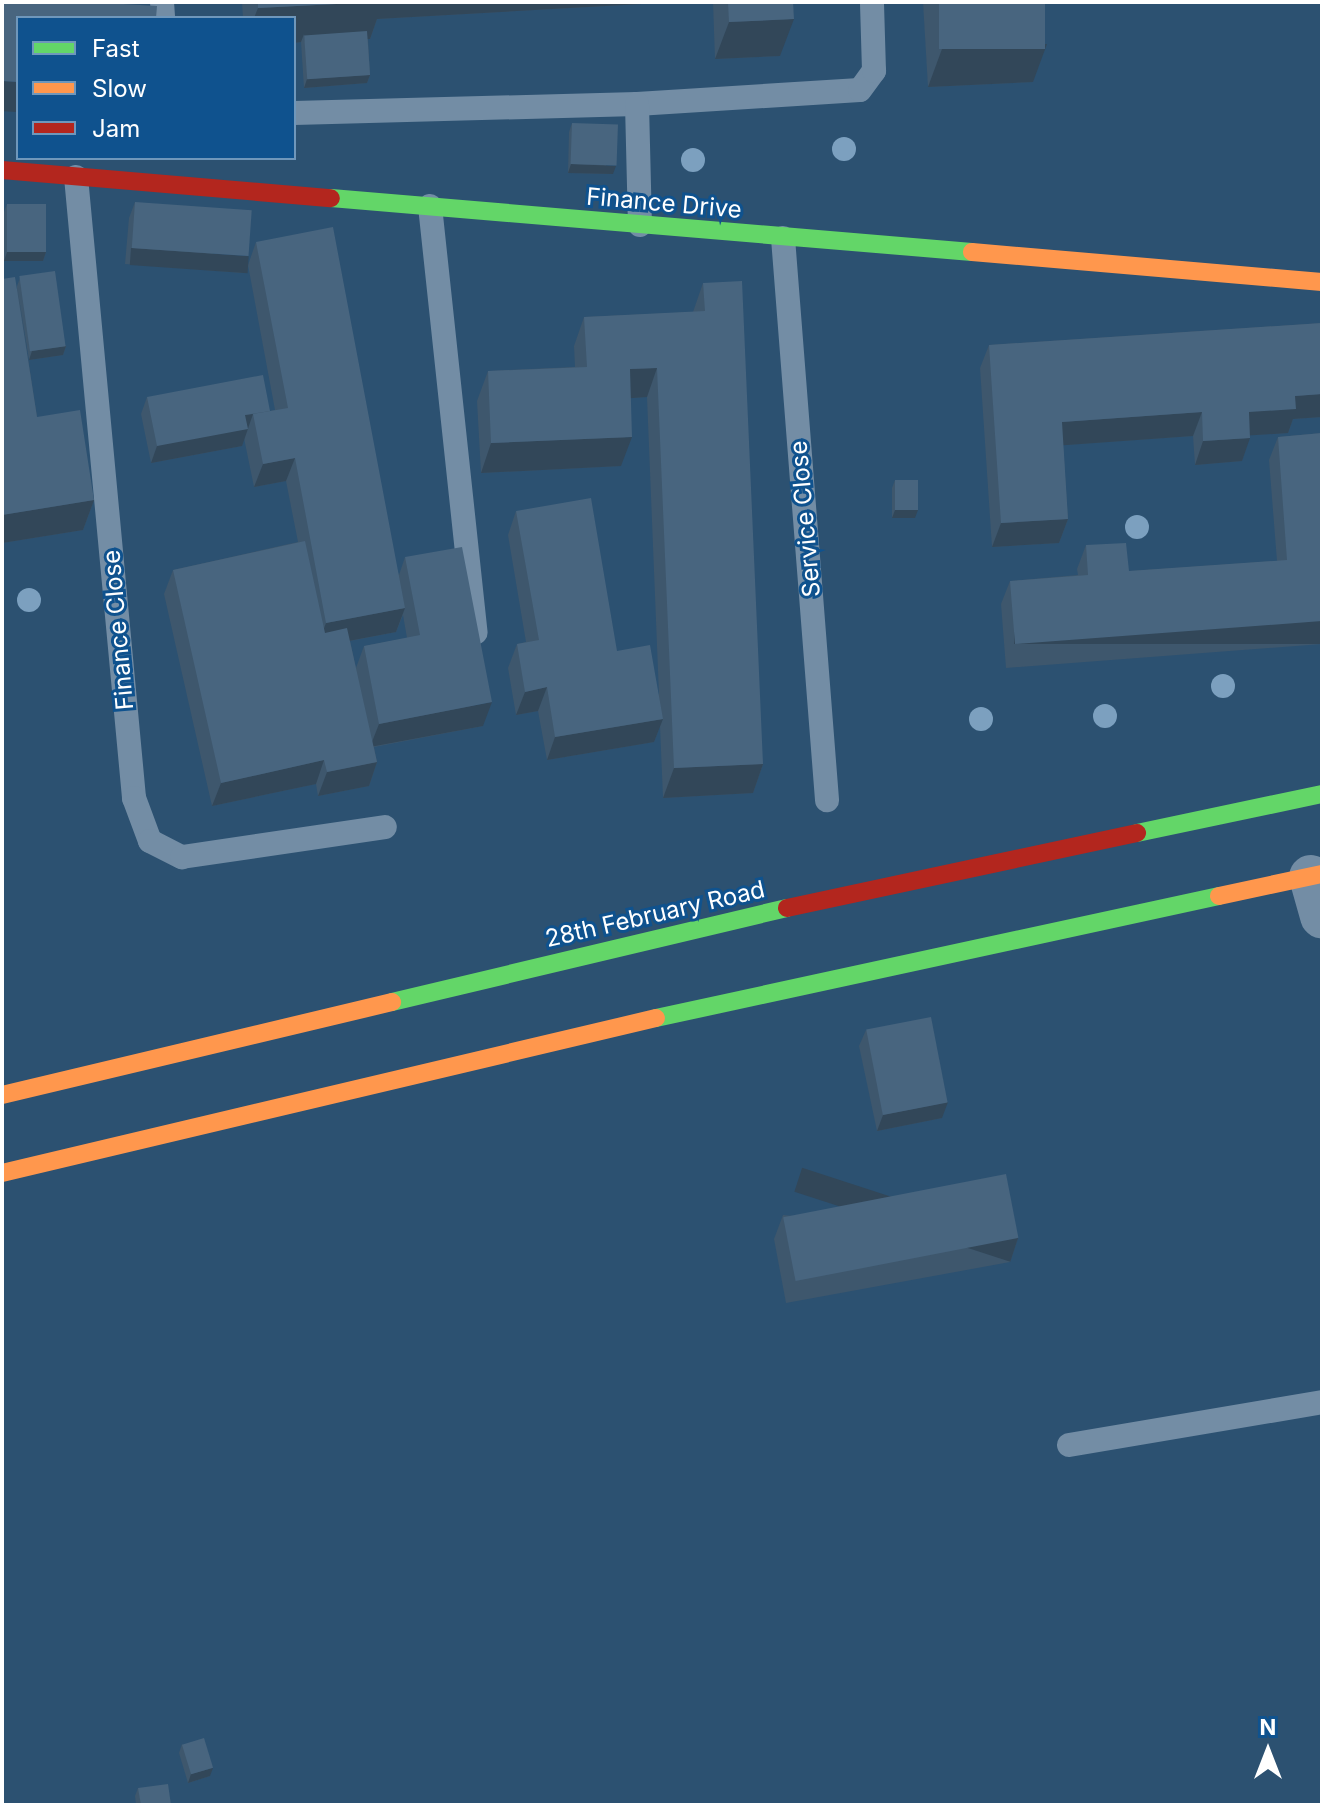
<!DOCTYPE html>
<html>
<head>
<meta charset="utf-8">
<style>
  body { margin:0 }
  #map { position:relative; width:1324px; height:1807px; overflow:hidden; background:#2c5171; font-family:Inter,sans-serif }
  div>[style] { position:absolute }
  [style*='--x'] { left:calc(var(--x)*1px); top:calc(var(--y)*1px); width:calc(var(--w)*1px); rotate:calc(var(--a)*1deg) }
  .lane>* { height:24px; margin:-12px; padding:0 12px; transform-origin:12px; border-radius:12px; background:#738da5 }
  .street>* { height:44px; margin:-22px; padding:0 22px; transform-origin:22px; border-radius:22px; background:#738da5 }
  .fast>* { height:18px; margin:-9px; padding:0 9px; transform-origin:9px; border-radius:9px; background:#63d668 }
  .slow>* { height:18px; margin:-9px; padding:0 9px; transform-origin:9px; border-radius:9px; background:#ff974d }
  .jam>* { height:18px; margin:-9px; padding:0 9px; transform-origin:9px; border-radius:9px; background:#b3261e }
  .trees>* { width:24px; height:24px; margin:-12px; border-radius:50%; background:#7ca0bf }
  .wall>* { inset:0; background:#3e576d }
  .shaded-wall>* { inset:0; background:#324759; transform-origin:0 0 }
  .building>* { inset:0; background:#48657f; transform-origin:0 0 }
  span { translate:-50% -50%; white-space:nowrap; text-align:center; line-height:1.15; -webkit-text-stroke:6px #0f528e; paint-order:stroke }
  .street-label { font-size:24px; color:#fff }
  .frame { position:absolute; inset:0; border:4px solid #fff; pointer-events:none }
  .legend { position:absolute; left:16px; top:16px; width:280px; height:144px; box-sizing:border-box; background:#0f528e; border:2px solid #6f97bb; margin:0; padding:10px 14px; list-style:none; font-size:24px; color:#fff }
  .legend li { display:flex; align-items:center; gap:16px; height:40px }
  .legend b { width:40px; border:2px solid #6f97bb }
  .north { position:absolute; left:1228px; top:1711px; width:80px; height:80px; -webkit-text-stroke:6px #0f528e; paint-order:stroke; rotate:0deg; font-size:22px; font-weight:700; line-height:32px; text-align:center; color:#fff }
  .north::after { content:''; display:block; margin:auto; width:28px; height:36px; background:#fff; clip-path:polygon(50% 0,100% 100%,50% 72%,0 100%) }
</style>
</head>
<body>
<div id="map">
  <div class="lane">
    <div style="--x:162;--y:2;--w:16;--a:86"></div>
    <div style="--x:637;--y:104;--w:223;--a:-3.6"></div>
    <div style="--x:860;--y:90;--w:24;--a:-54"></div>
    <div style="--x:874;--y:71;--w:69;--a:-91.7"></div>
    <div style="--x:294;--y:113;--w:343;--a:-1.5"></div>
    <div style="--x:637;--y:104;--w:121;--a:88.6"></div>
    <div style="--x:76;--y:177;--w:624;--a:84.66"></div>
    <div style="--x:134;--y:798;--w:46;--a:69.6"></div>
    <div style="--x:150;--y:841;--w:36;--a:27"></div>
    <div style="--x:182;--y:857;--w:205;--a:-8.4"></div>
    <div style="--x:430;--y:206;--w:429;--a:83.9"></div>
    <div style="--x:783;--y:238;--w:564;--a:85.52"></div>
    <div style="--x:1069;--y:1445;--w:257;--a:-9.6"></div>
  </div>
  <div class="street">
    <div style="--x:1311;--y:877;--w:41;--a:74.2"></div>
  </div>
  <div class="fast">
    <div style="--x:331;--y:198;--w:643;--a:4.82"></div>
    <div style="--x:1137;--y:833;--w:189;--a:-11.9"></div>
    <div style="--x:392;--y:1002;--w:406;--a:-13.4"></div>
    <div style="--x:656;--y:1018;--w:576;--a:-12.23"></div>
  </div>
  <div class="slow">
    <div style="--x:972;--y:252;--w:351;--a:4.9"></div>
    <div style="--x:1219;--y:896;--w:105;--a:-12.1"></div>
    <div style="--x:2;--y:1095;--w:401;--a:-13.4"></div>
    <div style="--x:2;--y:1173;--w:672;--a:-13.33"></div>
  </div>
  <div class="jam">
    <div style="--x:2;--y:170;--w:330;--a:4.9"></div>
    <div style="--x:787;--y:908;--w:358;--a:-12.1"></div>
  </div>
  <div class="trees">
    <div style="left:844px;top:149px"></div>
    <div style="left:693px;top:160px"></div>
    <div style="left:1137px;top:527px"></div>
    <div style="left:29px;top:600px"></div>
    <div style="left:1223px;top:686px"></div>
    <div style="left:1105px;top:716px"></div>
    <div style="left:981px;top:719px"></div>
  </div>
  <div class="wall">
    <div style="clip-path:polygon(242px 2px,677px 2px,377px 19px,370px 39px,368px 39px,370px 75px,367px 83px,304px 88px,301px 42px,294px 43px,294px 18px,243px 18px)"></div>
    <div style="clip-path:polygon(713px 2px,793px 2px,780px 56px,715px 59px)"></div>
    <div style="clip-path:polygon(923px 2px,1045px 2px,1033px 82px,928px 87px)"></div>
    <div style="clip-path:polygon(572px 123px,613px 174px,568px 173px,569px 132px)"></div>
    <div style="clip-path:polygon(135px 202px,243px 273px,125px 264px,129px 218px)"></div>
    <div style="clip-path:polygon(7px 204px,46px 252px,43px 261px,4px 261px,4px 212px)"></div>
    <div style="clip-path:polygon(evenodd,256px 242px,399px 575px,405px 557px,483px 726px,374px 747px,377px 762px,369px 786px,318px 796px,316px 784px,212px 806px,164px 594px,173px 570px,298px 542px,286px 481px,254px 487px,244px 438px,242px 446px,151px 463px,141px 414px,147px 397px,270px 411px,275px 410px,248px 265px,256px 242px,403px 615px,407px 638px,364px 646px,356px 668px,350px 641px,396px 632px,403px 615px)"></div>
    <div style="clip-path:polygon(20px 278px,66px 346px,63px 355px,29px 360px,17px 286px,37px 417px,94px 500px,83px 530px,2px 543px,17px 286px)"></div>
    <div style="clip-path:polygon(703px 283px,763px 764px,753px 793px,663px 798px,660px 726px,654px 742px,547px 760px,538px 711px,516px 715px,508px 668px,517px 644px,526px 642px,508px 535px,516px 511px,617px 651px,659px 695px,647px 397px,631px 398px,621px 466px,481px 473px,477px 401px,488px 371px,575px 367px,574px 346px,584px 317px,693px 312px)"></div>
    <div style="clip-path:polygon(1322px 323px,1322px 417px,1293px 419px,1288px 433px,1250px 435px,1242px 461px,1195px 465px,1193px 436px,1063px 445px,1068px 519px,1059px 543px,992px 547px,980px 368px,989px 345px)"></div>
    <div style="clip-path:polygon(1322px 433px,1322px 644px,1006px 668px,1001px 604px,1010px 581px,1078px 575px,1077px 569px,1086px 545px,1129px 571px,1277px 561px,1269px 460px,1278px 437px)"></div>
    <div style="clip-path:polygon(895px 480px,915px 518px,892px 518px,892px 488px)"></div>
    <div style="clip-path:polygon(866px 1030px,942px 1118px,877px 1131px,859px 1046px)"></div>
    <div style="clip-path:polygon(783px 1215px,1018px 1238px,1010px 1262px,786px 1303px,774px 1239px)"></div>
    <div style="clip-path:polygon(182px 1744px,210px 1776px,188px 1783px,179px 1753px)"></div>
    <div style="clip-path:polygon(138px 1788px,171px 1805px,136px 1805px,135px 1796px)"></div>
  </div>
  <div class="shaded-wall">
    <div style="clip-path:polygon(375px 2px,677px 2px,377px 19px,370px 39px,305px 42px,304px 34px,301px 42px,294px 43px,294px 18px,254px 18px,258px 8px)"></div>
    <div style="clip-path:polygon(794px 19px,780px 56px,715px 59px,729px 22px)"></div>
    <div style="clip-path:polygon(1047px 44px,1033px 82px,928px 87px,942px 49px)"></div>
    <div style="clip-path:polygon(370px 75px,367px 83px,304px 88px,307px 79px)"></div>
    <div style="left:2px;top:81px;width:16px;height:30px;rotate:4deg"></div>
    <div style="clip-path:polygon(571px 164px,616px 166px,613px 174px,568px 173px)"></div>
    <div style="left:131px;top:248px;width:118px;height:17px;rotate:4deg"></div>
    <div style="clip-path:polygon(7px 252px,46px 252px,43px 261px,4px 261px)"></div>
    <div style="clip-path:polygon(66px 346px,63px 355px,29px 360px,32px 351px)"></div>
    <div style="clip-path:polygon(657px 368px,647px 397px,619px 399px,630px 369px)"></div>
    <div style="clip-path:polygon(1322px 394px,1322px 417px,1293px 419px,1288px 433px,1240px 436px,1249px 412px,1295px 396px)"></div>
    <div style="clip-path:polygon(1202px 412px,1193px 436px,1053px 446px,1062px 422px)"></div>
    <div style="clip-path:polygon(253px 414px,242px 446px,151px 463px,157px 446px,245px 415px)"></div>
    <div style="clip-path:polygon(632px 437px,621px 466px,481px 473px,491px 443px)"></div>
    <div style="clip-path:polygon(1250px 438px,1242px 461px,1195px 465px,1203px 441px)"></div>
    <div style="clip-path:polygon(295px 458px,286px 481px,254px 487px,263px 464px)"></div>
    <div style="clip-path:polygon(94px 500px,83px 530px,2px 543px,2px 515px)"></div>
    <div style="clip-path:polygon(895px 510px,918px 510px,915px 518px,892px 518px)"></div>
    <div style="clip-path:polygon(1068px 519px,1059px 543px,992px 547px,1001px 523px)"></div>
    <div style="clip-path:polygon(405px 608px,396px 632px,317px 647px,326px 623px)"></div>
    <div style="left:1322px;top:621px;width:23px;height:308px;rotate:90deg"></div>
    <div style="clip-path:polygon(547px 687px,538px 711px,516px 715px,525px 692px)"></div>
    <div style="clip-path:polygon(492px 702px,483px 726px,370px 747px,379px 724px)"></div>
    <div style="clip-path:polygon(663px 719px,654px 742px,547px 760px,555px 737px)"></div>
    <div style="clip-path:polygon(324px 760px,316px 784px,212px 806px,221px 783px)"></div>
    <div style="clip-path:polygon(377px 762px,369px 786px,318px 796px,327px 772px)"></div>
    <div style="clip-path:polygon(763px 764px,753px 793px,663px 798px,674px 768px)"></div>
    <div style="clip-path:polygon(948px 1102px,942px 1118px,877px 1131px,883px 1115px)"></div>
    <div style="left:1018px;top:1238px;width:25px;height:227px;rotate:108deg"></div>
    <div style="clip-path:polygon(213px 1768px,210px 1776px,188px 1783px,191px 1774px)"></div>
  </div>
  <div class="building">
    <div style="clip-path:polygon(2px 2px,89px 2px,157px 6px,156px 18px,18px 18px,18px 82px,2px 81px)"></div>
    <div style="clip-path:polygon(258px 2px,376px 2px,258px 8px)"></div>
    <div style="clip-path:polygon(728px 2px,793px 2px,794px 19px,729px 22px)"></div>
    <div style="left:939px;top:2px;width:106px;height:47px"></div>
    <div style="left:367px;top:31px;width:44px;height:63px;rotate:86deg"></div>
    <div style="left:572px;top:123px;width:46px;height:41px;rotate:2deg"></div>
    <div style="left:135px;top:202px;width:117px;height:46px;rotate:4deg"></div>
    <div style="left:7px;top:204px;width:39px;height:48px"></div>
    <div style="clip-path:polygon(333px 227px,405px 608px,326px 623px,295px 458px,263px 464px,253px 414px,288px 408px,256px 242px)"></div>
    <div style="left:55px;top:271px;width:76px;height:36px;rotate:82deg"></div>
    <div style="clip-path:polygon(15px 277px,37px 417px,80px 410px,94px 500px,2px 515px,2px 279px)"></div>
    <div style="clip-path:polygon(742px 281px,763px 764px,674px 768px,657px 368px,630px 369px,632px 437px,491px 443px,488px 371px,587px 367px,584px 317px,705px 311px,703px 283px)"></div>
    <div style="clip-path:polygon(1322px 323px,1322px 394px,1295px 396px,1296px 409px,1249px 412px,1250px 438px,1203px 441px,1202px 412px,1062px 422px,1068px 519px,1001px 523px,989px 345px)"></div>
    <div style="clip-path:polygon(263px 375px,270px 411px,245px 415px,248px 429px,157px 446px,147px 397px)"></div>
    <div style="clip-path:polygon(1322px 433px,1322px 621px,1015px 644px,1010px 581px,1088px 575px,1086px 545px,1126px 543px,1129px 571px,1287px 560px,1278px 437px)"></div>
    <div style="left:895px;top:480px;width:23px;height:30px"></div>
    <div style="clip-path:polygon(591px 498px,617px 651px,650px 645px,663px 719px,555px 737px,547px 687px,525px 692px,517px 644px,539px 640px,516px 511px)"></div>
    <div style="clip-path:polygon(305px 541px,325px 633px,347px 628px,377px 762px,327px 772px,324px 760px,221px 783px,173px 570px)"></div>
    <div style="clip-path:polygon(462px 547px,492px 702px,379px 724px,364px 646px,420px 635px,405px 557px)"></div>
    <div style="left:931px;top:1017px;width:87px;height:66px;rotate:79deg"></div>
    <div style="left:1006px;top:1174px;width:65px;height:227px;rotate:79deg"></div>
    <div style="left:204px;top:1738px;width:31px;height:23px;rotate:73deg"></div>
    <div style="clip-path:polygon(168px 1784px,171px 1805px,141px 1805px,138px 1788px)"></div>
  </div>
  <div class="street-label">
    <span style="left:664px;top:203px;rotate:5deg">Finance Drive</span>
    <span style="left:805px;top:519px;rotate:-95deg">Service Close</span>
    <span style="left:118px;top:630px;rotate:-95deg">Finance Close</span>
    <span style="left:655px;top:914px;rotate:-13deg">28th February Road</span>
  </div>
  <div class="frame"></div>
  <ul class="legend">
  <li><b style="height:10px;background:#63d668"></b>Fast</li>
  <li><b style="height:10px;background:#ff974d"></b>Slow</li>
  <li><b style="height:10px;background:#b3261e"></b>Jam</li>
  </ul>
  <div class="north">N</div>
</div>
</body>
</html>
